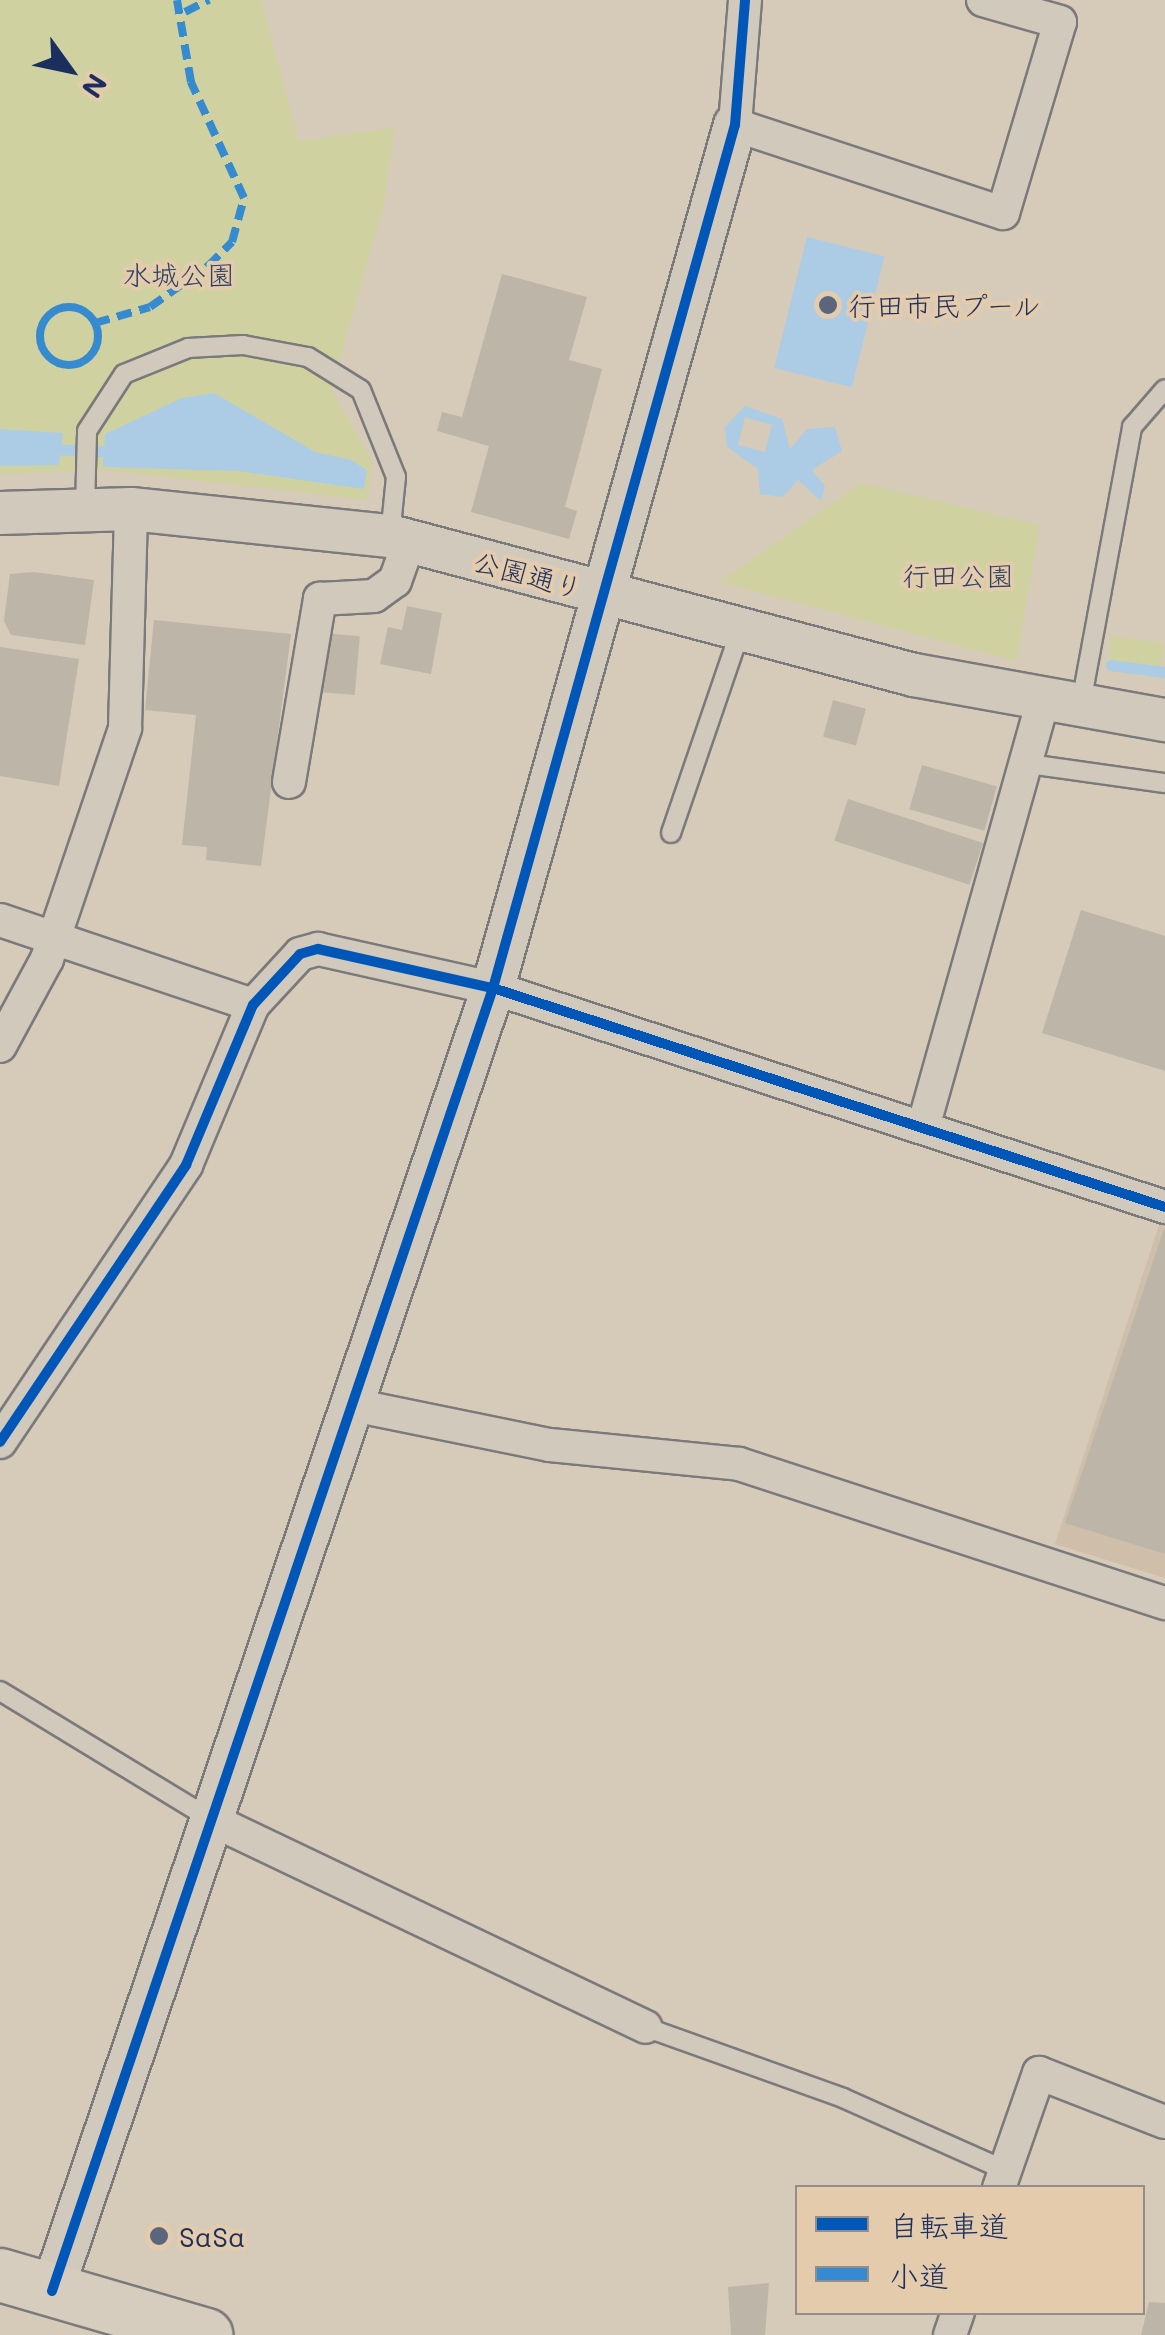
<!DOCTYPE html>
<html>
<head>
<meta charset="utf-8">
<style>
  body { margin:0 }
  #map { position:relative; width:1165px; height:2335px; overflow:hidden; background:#d6cab9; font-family:Mali,"Klee One",sans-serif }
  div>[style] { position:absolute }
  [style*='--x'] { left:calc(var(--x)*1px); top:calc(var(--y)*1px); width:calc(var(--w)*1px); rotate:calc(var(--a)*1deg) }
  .built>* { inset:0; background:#cfbea9 }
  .green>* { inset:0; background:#cfd2a0; transform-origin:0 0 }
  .water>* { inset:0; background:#accce5; transform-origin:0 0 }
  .stream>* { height:11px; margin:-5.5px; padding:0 5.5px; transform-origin:5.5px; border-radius:5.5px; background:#accce5 }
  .building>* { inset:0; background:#bdb5a8; transform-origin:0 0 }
  .roads { filter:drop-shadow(2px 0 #7b7a7b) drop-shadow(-2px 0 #7b7a7b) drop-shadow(0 2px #7b7a7b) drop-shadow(0 -2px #7b7a7b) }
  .service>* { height:18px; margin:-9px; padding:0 9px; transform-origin:9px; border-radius:9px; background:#d2c9bd }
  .minor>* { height:32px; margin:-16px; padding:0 16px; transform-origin:16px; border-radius:16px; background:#d2c9bd }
  .tertiary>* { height:42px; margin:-21px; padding:0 21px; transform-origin:21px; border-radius:21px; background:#d2c9bd }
  .primary>* { height:52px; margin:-26px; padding:0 26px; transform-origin:26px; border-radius:26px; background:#d7cdbf }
  .quiet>* { height:8px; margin-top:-4px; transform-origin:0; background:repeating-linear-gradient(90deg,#368acf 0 15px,transparent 0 23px) }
  .quiet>.ring { margin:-4px; padding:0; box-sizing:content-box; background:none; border:8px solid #368acf; border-radius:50% }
  .cycleway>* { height:10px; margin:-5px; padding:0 5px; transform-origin:5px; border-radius:5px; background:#0057b8 }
  .dots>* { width:28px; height:28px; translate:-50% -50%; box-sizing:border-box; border:5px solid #e3cbac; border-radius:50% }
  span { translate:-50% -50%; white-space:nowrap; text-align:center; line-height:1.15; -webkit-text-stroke:8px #e3cbac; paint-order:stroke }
  .park-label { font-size:28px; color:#2c4063 }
  .poi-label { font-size:28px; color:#1b2f5e }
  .left { translate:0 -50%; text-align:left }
  .street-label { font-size:28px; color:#1b2f5e }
  .legend { position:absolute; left:795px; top:2185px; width:350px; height:130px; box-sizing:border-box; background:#e3cbac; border:2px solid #938d8d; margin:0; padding:12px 18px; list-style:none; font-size:30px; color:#1b2f5e }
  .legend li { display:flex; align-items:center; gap:20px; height:50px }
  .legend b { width:50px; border:2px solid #938d8d }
  .north { position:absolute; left:20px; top:20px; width:100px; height:100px; -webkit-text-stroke:8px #e3cbac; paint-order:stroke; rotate:123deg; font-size:28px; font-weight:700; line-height:40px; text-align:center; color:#1b2f5e }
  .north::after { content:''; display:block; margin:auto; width:35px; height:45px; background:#1b2f5e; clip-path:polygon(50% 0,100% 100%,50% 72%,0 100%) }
</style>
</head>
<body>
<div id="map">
  <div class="built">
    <div style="clip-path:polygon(1159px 1225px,1165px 1227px,1165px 1578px,1055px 1544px)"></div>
  </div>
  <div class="green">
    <div style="clip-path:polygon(0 0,261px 0,299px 141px,394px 128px,384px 205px,331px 390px,373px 462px,367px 500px,104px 470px,0 474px)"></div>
    <div style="clip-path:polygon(861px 483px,1040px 525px,1016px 661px,720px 582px)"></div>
    <div style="left:1112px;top:636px;width:53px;height:24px;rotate:8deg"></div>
  </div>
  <div class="water">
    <div style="left:807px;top:237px;width:80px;height:135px;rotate:14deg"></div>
    <div style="clip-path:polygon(214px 393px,315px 452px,351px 460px,367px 470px,364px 489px,238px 471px,103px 467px,105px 434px,182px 398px)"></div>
    <div style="clip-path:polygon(evenodd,745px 406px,782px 419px,790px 449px,807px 429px,835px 427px,842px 451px,812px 470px,825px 486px,821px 501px,798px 480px,783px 497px,760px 494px,758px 469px,727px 447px,725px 427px,745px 406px,745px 417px,772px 425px,765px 452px,738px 445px,745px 417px)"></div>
    <div style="clip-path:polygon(0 429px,63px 433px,59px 465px,0 466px)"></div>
  </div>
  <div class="stream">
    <div style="--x:48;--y:449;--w:56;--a:2"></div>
    <div style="--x:1111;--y:665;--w:54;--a:7.4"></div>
  </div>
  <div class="building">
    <div style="clip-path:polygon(502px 274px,587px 297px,569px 360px,602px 369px,565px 507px,577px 511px,569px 539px,471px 512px,489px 446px,437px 431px,442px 412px,462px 417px)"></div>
    <div style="clip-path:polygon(34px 572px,94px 580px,85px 645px,11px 635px,4px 621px,10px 574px)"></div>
    <div style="clip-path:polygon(407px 606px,442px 613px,431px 674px,380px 664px,388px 627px,402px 630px)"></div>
    <div style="clip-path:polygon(154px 620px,291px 634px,261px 866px,206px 860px,207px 847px,182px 845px,196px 715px,145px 710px)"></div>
    <div style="left:322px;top:633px;width:38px;height:59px;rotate:5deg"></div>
    <div style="clip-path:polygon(0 647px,79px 659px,59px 786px,0 776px)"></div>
    <div style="left:833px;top:700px;width:34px;height:38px;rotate:15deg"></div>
    <div style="left:922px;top:765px;width:78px;height:46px;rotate:16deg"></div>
    <div style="left:848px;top:799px;width:142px;height:44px;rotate:18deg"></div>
    <div style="clip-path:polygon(1081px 910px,1165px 936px,1165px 1071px,1042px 1033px)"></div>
    <div style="clip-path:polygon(1164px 1229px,1165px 1229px,1165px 1554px,1065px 1523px)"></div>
    <div style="clip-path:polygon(769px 2283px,765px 2335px,731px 2335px,728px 2287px)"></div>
    <div style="clip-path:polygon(1149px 2302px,1165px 2303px,1165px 2335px,1141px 2335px)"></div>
  </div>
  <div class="roads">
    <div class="service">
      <div style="--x:85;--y:509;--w:78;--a:-88.5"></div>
      <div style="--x:87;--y:431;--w:68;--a:-57"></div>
      <div style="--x:124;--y:374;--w:69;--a:-22.1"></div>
      <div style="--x:188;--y:348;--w:55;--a:-3.1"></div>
      <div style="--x:243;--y:345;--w:66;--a:10.5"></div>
      <div style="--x:308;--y:357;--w:62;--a:31.9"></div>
      <div style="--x:361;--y:390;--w:94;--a:68.1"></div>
      <div style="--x:396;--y:477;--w:59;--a:95.8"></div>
      <div style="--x:1081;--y:703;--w:281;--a:-79.5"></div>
      <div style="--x:1132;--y:427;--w:50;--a:-49"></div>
      <div style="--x:1029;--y:764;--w:137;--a:8"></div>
      <div style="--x:671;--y:833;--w:213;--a:-71.1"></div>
      <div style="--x:0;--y:1691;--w:250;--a:31.3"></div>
      <div style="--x:645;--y:2027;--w:210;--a:19.7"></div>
      <div style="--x:843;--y:2098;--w:177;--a:24"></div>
    </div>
    <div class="minor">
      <div style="--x:745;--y:0;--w:125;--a:94.6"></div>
      <div style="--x:735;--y:125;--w:282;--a:18.2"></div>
      <div style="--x:1003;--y:213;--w:199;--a:-73.4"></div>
      <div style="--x:1060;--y:22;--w:80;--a:-164.1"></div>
      <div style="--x:289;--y:782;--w:186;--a:-80.4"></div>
      <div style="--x:320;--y:599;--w:54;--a:-3.2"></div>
      <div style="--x:374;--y:596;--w:26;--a:-36"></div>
      <div style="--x:395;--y:581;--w:41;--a:-70.3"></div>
      <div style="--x:0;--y:920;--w:267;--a:18.6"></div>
      <div style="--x:0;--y:1046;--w:99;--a:-61.6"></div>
      <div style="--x:47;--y:959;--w:244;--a:-71.3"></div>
      <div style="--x:125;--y:728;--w:219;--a:-88.4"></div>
      <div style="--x:924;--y:1124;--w:437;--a:-74.3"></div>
      <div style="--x:358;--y:1406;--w:196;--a:11.5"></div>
      <div style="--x:550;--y:1445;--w:190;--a:5.7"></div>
      <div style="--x:739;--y:1464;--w:448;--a:18.1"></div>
      <div style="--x:0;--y:1442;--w:334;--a:-56.1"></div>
      <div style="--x:186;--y:1165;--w:173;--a:-67.3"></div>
      <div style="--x:253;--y:1005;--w:69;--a:-47.3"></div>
      <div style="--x:300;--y:954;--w:19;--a:-16"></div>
      <div style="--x:318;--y:949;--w:179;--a:12.6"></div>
      <div style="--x:493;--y:988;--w:707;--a:18.05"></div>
      <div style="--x:214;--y:1821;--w:478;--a:25.5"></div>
      <div style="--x:999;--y:2188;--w:122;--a:-70.8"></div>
      <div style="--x:1039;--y:2073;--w:135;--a:21.3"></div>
      <div style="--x:950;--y:2335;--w:24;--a:-71"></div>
    </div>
    <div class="tertiary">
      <div style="--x:0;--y:513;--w:131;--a:-1.7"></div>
      <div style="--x:131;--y:509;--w:260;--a:6"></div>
      <div style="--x:390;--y:536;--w:542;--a:14.86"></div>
      <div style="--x:914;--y:675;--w:255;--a:10.2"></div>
      <div style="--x:52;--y:2291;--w:1376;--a:-71.3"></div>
      <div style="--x:493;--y:988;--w:896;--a:-74.34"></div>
    </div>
    <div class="primary">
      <div style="--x:0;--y:2275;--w:215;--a:16.2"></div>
    </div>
  </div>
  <div class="quiet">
    <div style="--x:185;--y:12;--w:27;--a:-27"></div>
    <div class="ring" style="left:40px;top:307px;width:50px;height:50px"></div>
    <div style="--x:95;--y:323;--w:57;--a:-16.2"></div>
    <div style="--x:150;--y:307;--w:71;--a:-35.3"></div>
    <div style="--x:208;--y:266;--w:34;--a:-45"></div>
    <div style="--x:232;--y:242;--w:46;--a:-74.7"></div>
    <div style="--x:244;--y:198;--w:128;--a:-114.6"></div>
    <div style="--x:191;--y:82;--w:83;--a:-99.7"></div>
  </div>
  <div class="cycleway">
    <div style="--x:0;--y:1442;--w:334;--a:-56.1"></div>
    <div style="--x:186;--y:1165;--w:173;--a:-67.3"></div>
    <div style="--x:253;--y:1005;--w:69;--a:-47.3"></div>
    <div style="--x:300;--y:954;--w:19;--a:-16"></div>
    <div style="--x:318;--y:949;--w:179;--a:12.6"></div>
    <div style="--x:493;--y:988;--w:707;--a:18.05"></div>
    <div style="--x:52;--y:2291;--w:1376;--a:-71.3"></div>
    <div style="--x:493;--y:988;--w:896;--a:-74.34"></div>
    <div style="--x:735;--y:125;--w:125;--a:-85.4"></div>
  </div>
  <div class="dots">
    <div style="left:828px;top:305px;background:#5c657e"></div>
    <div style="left:159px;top:2236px;background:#5c657e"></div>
  </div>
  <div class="park-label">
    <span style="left:179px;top:274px">水城公園</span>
    <span style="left:958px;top:575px">行田公園</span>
  </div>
  <div class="poi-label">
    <span class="left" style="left:848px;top:305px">行田市民プール</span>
    <span class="left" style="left:179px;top:2236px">SaSa</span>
  </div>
  <div class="street-label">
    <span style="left:528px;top:574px;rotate:15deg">公園通り</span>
  </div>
  <ul class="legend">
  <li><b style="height:12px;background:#0057b8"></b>自転車道</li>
  <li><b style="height:12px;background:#368acf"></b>小道</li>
  </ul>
  <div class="north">N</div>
</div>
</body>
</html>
